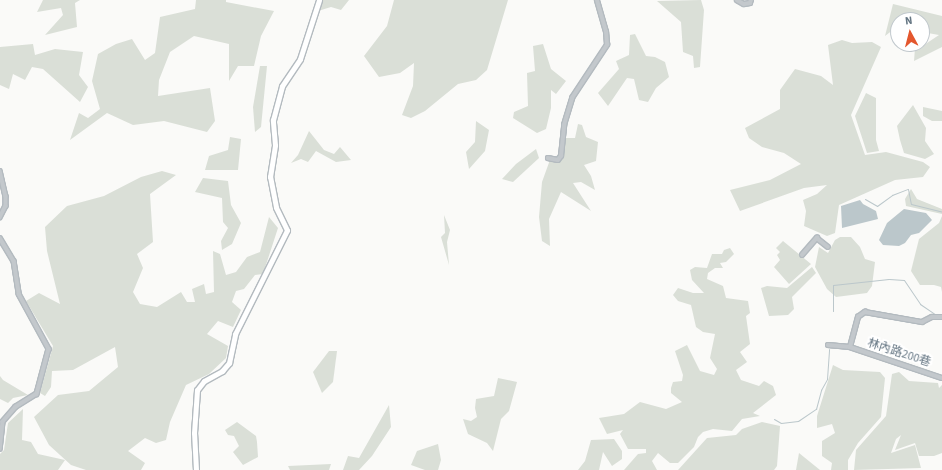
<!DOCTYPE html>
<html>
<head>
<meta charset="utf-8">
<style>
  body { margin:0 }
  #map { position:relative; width:942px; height:470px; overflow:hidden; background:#fafaf8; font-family:"Source Sans 3","Noto Sans TC",sans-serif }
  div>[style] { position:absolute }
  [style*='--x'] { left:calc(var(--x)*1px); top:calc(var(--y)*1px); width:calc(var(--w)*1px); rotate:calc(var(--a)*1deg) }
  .green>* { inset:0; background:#dadfd7 }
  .water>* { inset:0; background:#bbc7cb }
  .stream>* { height:1px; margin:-0.5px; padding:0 0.5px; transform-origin:0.5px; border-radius:0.5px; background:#bbc7cb }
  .roads { filter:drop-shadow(1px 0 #b3babf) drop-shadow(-1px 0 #b3babf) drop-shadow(0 1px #b3babf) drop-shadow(0 -1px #b3babf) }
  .street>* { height:3.5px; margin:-1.75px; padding:0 1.75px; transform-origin:1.75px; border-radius:1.75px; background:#c3c8cc }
  .secondary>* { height:5px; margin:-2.5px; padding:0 2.5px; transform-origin:2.5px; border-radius:2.5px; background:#fff }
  span { translate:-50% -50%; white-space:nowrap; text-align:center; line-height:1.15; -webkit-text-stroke:4px #fff; paint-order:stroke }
  .street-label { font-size:12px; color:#657683 }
  .north { position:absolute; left:890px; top:12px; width:40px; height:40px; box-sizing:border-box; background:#fff; border:1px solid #c1c8cd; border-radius:50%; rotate:353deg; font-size:11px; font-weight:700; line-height:16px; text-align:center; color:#657683 }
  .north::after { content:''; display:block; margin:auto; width:14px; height:18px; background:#e4572e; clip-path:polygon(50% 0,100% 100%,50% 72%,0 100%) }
</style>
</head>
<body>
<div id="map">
  <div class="green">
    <div style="clip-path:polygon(43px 0,80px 0,75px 3px,77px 27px,45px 35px,63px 15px,61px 8px,37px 12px)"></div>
    <div style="clip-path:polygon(196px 0,226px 0,226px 2px,274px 11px,261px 36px,254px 66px,238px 66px,229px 81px,229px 44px,194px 36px,170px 52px,159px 80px,158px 96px,210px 88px,215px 121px,207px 132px,164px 121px,133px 125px,107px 113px,70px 140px,79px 113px,88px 118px,100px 109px,92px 81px,98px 54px,116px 44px,132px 39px,145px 60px,155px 53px,160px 17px,195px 9px)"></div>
    <div style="clip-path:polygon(322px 0,349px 0,341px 10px,331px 7px,318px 11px)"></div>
    <div style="clip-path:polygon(394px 0,508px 0,487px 70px,476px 80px,458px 84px,425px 111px,411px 118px,402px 115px,413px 86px,414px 63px,400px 73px,379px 77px,364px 56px,387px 26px)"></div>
    <div style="clip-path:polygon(701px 0,704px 10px,700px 67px,694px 68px,693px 56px,683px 52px,681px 22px,657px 1px)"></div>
    <div style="clip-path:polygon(893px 4px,942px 16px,942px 47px,914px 61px,915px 48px,924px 45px,939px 35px,922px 32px,922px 20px,898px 20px,898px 26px,885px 36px)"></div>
    <div style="clip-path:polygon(635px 34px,646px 56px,655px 57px,665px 62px,669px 77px,656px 88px,648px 102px,639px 100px,634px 79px,627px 78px,608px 106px,598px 93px,619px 69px,616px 61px,629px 55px,630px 35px)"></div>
    <div style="clip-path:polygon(842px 40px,852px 43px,872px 42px,881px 47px,851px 115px,865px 155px,886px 152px,923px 162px,930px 167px,923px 177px,895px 180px,839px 205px,835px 233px,827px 236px,804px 226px,806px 211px,803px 200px,817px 194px,827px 185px,804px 188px,740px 211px,730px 190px,770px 180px,801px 164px,784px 153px,762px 147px,749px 138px,745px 128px,780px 109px,780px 90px,795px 69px,821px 76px,833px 85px,828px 45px)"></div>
    <div style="clip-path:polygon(33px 44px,35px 55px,55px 49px,83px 52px,79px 75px,88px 87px,80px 102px,43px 69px,32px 67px,25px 80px,13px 74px,9px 89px,0 85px,0 47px)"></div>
    <div style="clip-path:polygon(543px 44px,551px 69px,566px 81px,556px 94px,551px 90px,551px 108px,546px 129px,537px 133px,513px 118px,514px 112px,528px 106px,527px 73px,535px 71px,533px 46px)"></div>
    <div style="clip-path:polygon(260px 66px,267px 66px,261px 127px,255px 132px,253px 107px)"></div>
    <div style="clip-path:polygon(866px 93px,876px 98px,876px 140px,879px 151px,867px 153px,855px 116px)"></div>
    <div style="clip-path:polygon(913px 105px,926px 128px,925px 141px,934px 154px,925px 159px,904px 153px,900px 140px,897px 126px)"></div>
    <div style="clip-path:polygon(923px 107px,942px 111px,942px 121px,932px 121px,923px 116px)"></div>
    <div style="clip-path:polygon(476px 121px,489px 130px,485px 151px,469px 169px,466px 152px,475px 142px)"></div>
    <div style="clip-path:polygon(578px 124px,582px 125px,586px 137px,598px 142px,596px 161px,584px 165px,591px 176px,595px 190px,581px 182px,573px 183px,591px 211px,561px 192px,549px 219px,550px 246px,542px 241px,539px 217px,542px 182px,551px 157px,558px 159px,564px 138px,575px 138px)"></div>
    <div style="clip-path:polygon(309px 131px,324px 150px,334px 154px,340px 147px,351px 160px,336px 162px,316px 151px,308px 162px,301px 159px,291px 163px,298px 155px)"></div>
    <div style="clip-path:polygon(230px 137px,241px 139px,238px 170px,205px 170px,209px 156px,228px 150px)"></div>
    <div style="clip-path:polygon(536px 149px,539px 158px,513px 182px,502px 179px,516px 164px)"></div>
    <div style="clip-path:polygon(162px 171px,176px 175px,150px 194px,153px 242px,137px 254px,143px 268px,133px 292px,140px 304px,157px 307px,181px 292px,187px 302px,195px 302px,192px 289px,204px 284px,206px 294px,214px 292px,213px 251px,220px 254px,226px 275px,236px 272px,247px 257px,260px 252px,269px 217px,278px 228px,263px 274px,255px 275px,244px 289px,236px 291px,232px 302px,241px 310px,233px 327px,218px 321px,207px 334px,228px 346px,226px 358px,209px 374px,186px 385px,170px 422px,166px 440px,156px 443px,145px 438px,128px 451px,145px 463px,141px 470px,86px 470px,71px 465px,49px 445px,34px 417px,58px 395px,89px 391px,118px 367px,115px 347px,73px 370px,52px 371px,51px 387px,45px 396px,40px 393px,53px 346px,26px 301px,39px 293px,60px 304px,47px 251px,45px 227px,67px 206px,104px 196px,141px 177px)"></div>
    <div style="clip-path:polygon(203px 178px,228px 181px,231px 205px,241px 223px,232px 244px,222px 250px,221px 241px,228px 228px,223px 222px,222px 198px,195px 192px)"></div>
    <div style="clip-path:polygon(911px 189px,917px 199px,942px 209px,942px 214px,906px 206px,905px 199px)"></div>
    <div style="clip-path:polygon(444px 215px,450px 230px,447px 242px,449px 265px,441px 237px,445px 233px)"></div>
    <div style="clip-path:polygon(942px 216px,942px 292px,941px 287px,934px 285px,920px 285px,911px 271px,919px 239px,939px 223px)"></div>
    <div style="clip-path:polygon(840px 237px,851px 237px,860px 247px,865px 259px,875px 262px,872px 286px,867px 293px,836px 297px,827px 289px,815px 267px,819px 247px,828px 253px,835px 240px)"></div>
    <div style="clip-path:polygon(783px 241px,811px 264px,789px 284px,774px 267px,780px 260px,777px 255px,780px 252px,776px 248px)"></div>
    <div style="clip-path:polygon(730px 248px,734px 254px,726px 262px,720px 263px,723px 268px,715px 268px,708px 273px,707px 279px,723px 286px,726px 298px,748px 301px,750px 313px,746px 316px,750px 344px,740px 352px,747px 362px,736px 370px,741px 380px,759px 386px,764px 381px,773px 386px,776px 395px,753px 413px,760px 416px,742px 419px,732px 431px,713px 429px,703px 432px,698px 437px,694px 447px,678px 463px,670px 463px,658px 453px,652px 461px,657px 470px,624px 470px,638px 454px,646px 453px,646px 449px,628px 449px,620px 434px,623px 430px,607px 434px,599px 418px,624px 414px,640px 402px,666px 409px,682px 402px,671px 393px,671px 388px,673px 382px,682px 381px,683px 375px,675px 351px,687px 345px,700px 371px,714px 375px,717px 369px,710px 358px,715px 334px,703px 332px,696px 327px,691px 305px,678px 301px,673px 295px,678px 288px,693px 293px,704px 293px,692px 280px,690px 270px,695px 267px,707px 268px,712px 254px,722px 254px,724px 250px)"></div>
    <div style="clip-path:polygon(812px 267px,816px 273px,792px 297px,794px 309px,788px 315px,769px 316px,761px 288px,767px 286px,787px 288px)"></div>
    <div style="clip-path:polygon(329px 351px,337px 351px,333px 382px,322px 393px,313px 372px)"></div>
    <div style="clip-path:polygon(833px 365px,843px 370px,880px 372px,885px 378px,881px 417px,858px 443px,848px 460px,848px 470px,831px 470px,832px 463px,822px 456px,822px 441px,835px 433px,832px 424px,817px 428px,817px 416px)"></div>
    <div style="clip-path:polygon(899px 372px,909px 381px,938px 383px,939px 388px,942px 385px,942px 453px,934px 456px,919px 456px,915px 443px,895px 450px,901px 435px,896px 439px,891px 453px,915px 445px,921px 468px,854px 470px,856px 450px,886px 416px,892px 374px)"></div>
    <div style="clip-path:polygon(0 376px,3px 380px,28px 395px,13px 398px,8px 403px,0 399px)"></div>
    <div style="clip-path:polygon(498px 378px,517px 382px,509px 411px,501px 419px,493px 451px,487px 443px,468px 434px,463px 419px,471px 421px,477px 417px,475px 408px,476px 399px,494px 396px)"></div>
    <div style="clip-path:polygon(389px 405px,391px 427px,372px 456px,359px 470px,343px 470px,348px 456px,359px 458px)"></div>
    <div style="clip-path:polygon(23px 409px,22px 440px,31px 442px,38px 454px,65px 460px,58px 470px,0 470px,0 454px,4px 450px,8px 423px)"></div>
    <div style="clip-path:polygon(237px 422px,256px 436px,257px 442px,258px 457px,243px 465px,233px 452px,239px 446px,234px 436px,228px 435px,225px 430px)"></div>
    <div style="clip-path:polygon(762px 422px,780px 426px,777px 466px,774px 470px,678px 470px,707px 438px,736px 435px,742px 429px)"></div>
    <div style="clip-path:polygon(614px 439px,622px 451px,622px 459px,612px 466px,603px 452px,599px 470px,578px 470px,585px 461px,591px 440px)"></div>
    <div style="clip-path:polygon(438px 444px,441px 460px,438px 470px,425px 470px,411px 465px,417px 451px)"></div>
    <div style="clip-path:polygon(799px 453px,820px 470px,796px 470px)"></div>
    <div style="clip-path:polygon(331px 464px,329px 470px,290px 470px,288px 466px)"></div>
  </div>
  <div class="water">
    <div style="clip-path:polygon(860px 200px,863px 204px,876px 211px,878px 219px,842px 228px,841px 206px)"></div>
    <div style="clip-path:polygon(904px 209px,926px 213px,932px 220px,919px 233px,911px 235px,905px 243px,899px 246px,883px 245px,879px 240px,887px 223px)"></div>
  </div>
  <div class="stream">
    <div style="--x:865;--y:199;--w:14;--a:30"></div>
    <div style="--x:877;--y:206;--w:19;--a:-36"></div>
    <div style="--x:892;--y:195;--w:17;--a:-21"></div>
    <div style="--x:908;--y:189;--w:15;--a:79"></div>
    <div style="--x:911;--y:204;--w:32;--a:14"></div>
    <div style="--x:833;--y:311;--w:26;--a:-90"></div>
    <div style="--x:833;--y:285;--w:56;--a:-6.1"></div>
    <div style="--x:889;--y:279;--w:15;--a:4"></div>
    <div style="--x:904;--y:280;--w:29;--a:56"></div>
    <div style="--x:920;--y:304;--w:18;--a:34"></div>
    <div style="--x:935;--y:314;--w:7;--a:0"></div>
    <div style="--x:774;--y:419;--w:8;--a:30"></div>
    <div style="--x:781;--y:423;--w:17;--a:-7"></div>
    <div style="--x:798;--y:421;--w:22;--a:-34"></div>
    <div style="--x:816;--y:409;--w:20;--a:-75"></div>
    <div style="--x:821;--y:390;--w:13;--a:-61"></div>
    <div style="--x:827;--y:379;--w:30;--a:-86"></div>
  </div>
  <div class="roads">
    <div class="street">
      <div style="--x:737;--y:0;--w:8;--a:30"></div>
      <div style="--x:744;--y:4;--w:6;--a:-9"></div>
      <div style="--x:750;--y:3;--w:3;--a:-72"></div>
      <div style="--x:548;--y:158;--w:10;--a:11"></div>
      <div style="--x:558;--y:160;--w:5;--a:-53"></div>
      <div style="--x:561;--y:156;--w:31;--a:-84"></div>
      <div style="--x:564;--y:125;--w:28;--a:-73"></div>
      <div style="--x:572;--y:98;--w:64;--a:-56.6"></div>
      <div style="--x:607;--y:45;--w:13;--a:-94"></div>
      <div style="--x:606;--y:32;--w:33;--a:-106"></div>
      <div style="--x:0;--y:171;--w:26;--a:77"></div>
      <div style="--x:6;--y:196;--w:10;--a:90"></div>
      <div style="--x:6;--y:206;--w:13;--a:117"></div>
      <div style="--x:0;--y:238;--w:27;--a:59"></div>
      <div style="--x:14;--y:261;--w:33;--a:81"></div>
      <div style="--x:19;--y:294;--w:63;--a:61.4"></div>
      <div style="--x:49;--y:349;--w:47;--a:104.9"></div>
      <div style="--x:37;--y:394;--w:25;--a:148"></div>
      <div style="--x:16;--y:407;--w:20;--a:131"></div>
      <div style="--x:3;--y:422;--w:27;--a:96"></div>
      <div style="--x:802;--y:255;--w:23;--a:-49"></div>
      <div style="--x:817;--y:238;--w:14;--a:39"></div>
      <div style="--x:828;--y:345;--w:22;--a:5"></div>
      <div style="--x:850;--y:347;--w:97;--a:18.6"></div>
      <div style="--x:850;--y:347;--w:31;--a:-75"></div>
      <div style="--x:858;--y:317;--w:9;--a:-36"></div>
      <div style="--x:865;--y:312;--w:58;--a:10"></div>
      <div style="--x:922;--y:322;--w:11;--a:-27"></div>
      <div style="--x:932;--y:317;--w:10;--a:0"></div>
    </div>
    <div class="secondary">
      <div style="--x:196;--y:470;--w:37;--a:-93"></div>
      <div style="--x:194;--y:433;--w:43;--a:-86"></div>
      <div style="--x:197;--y:390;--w:11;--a:-52"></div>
      <div style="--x:204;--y:381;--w:21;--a:-29"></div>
      <div style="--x:222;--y:371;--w:11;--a:-49"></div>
      <div style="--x:229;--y:363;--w:30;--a:-78"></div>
      <div style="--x:235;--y:334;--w:116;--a:-63.4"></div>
      <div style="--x:287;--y:230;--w:25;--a:-116"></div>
      <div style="--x:276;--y:207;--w:31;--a:-101"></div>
      <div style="--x:270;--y:177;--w:32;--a:-81"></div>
      <div style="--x:275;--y:145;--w:25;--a:-95"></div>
      <div style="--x:273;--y:120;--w:35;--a:-75"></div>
      <div style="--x:282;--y:86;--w:32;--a:-56"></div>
      <div style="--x:300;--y:59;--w:62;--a:-72.1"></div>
    </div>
  </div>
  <div class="street-label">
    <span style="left:899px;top:353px;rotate:18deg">林內路200巷</span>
  </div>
  <div class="north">N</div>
</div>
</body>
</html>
